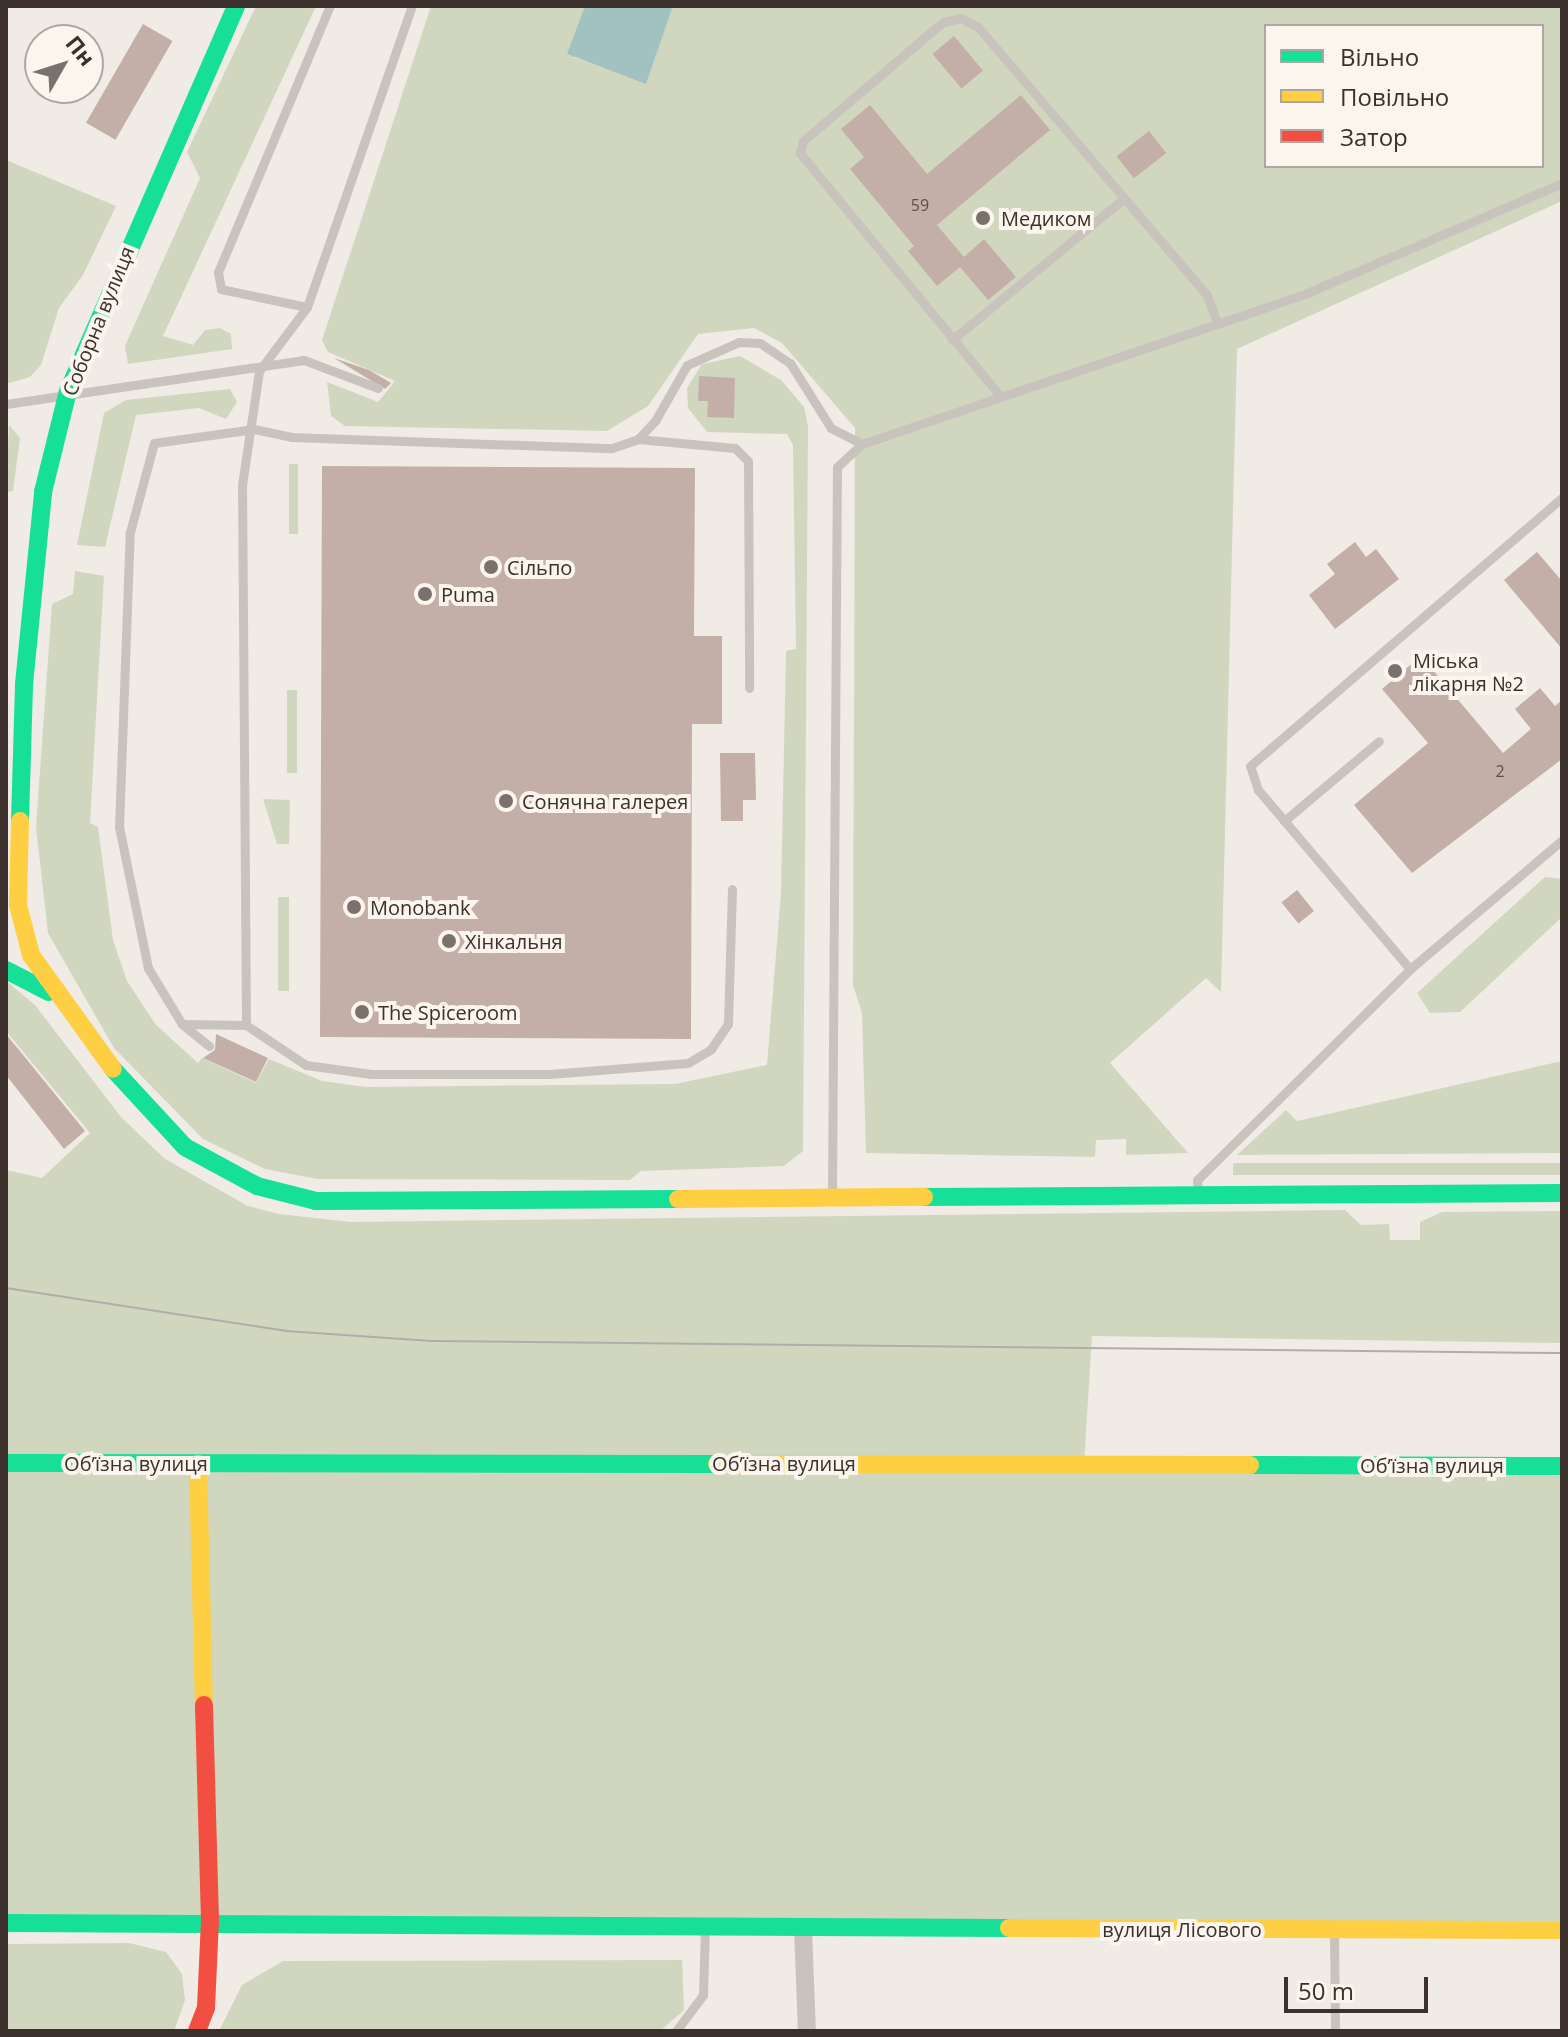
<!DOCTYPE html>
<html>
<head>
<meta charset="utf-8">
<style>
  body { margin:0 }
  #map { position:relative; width:1568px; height:2037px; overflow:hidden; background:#f0ebe5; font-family:"Open Sans",sans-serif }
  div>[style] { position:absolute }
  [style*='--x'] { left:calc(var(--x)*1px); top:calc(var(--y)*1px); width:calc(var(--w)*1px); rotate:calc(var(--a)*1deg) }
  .green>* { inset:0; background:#d1d6bf; transform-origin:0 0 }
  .water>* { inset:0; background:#a1c2c1 }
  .building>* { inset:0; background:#c3afa7; transform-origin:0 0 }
  .lane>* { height:9px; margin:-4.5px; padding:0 4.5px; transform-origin:4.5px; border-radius:4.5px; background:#c9c3be }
  .street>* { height:18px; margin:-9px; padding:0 9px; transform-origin:9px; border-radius:9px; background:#c9c3be }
  .fast>* { height:18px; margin:-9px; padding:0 9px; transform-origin:9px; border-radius:9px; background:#16e098 }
  .slow>* { height:18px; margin:-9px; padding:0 9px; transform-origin:9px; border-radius:9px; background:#ffcf43 }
  .jam>* { height:18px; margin:-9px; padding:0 9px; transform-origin:9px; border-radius:9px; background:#f24e42 }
  .tram>* { height:2px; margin:-1px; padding:0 1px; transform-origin:1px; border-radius:1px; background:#b1aca8 }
  .dots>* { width:22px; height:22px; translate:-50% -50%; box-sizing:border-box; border:4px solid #fbf5ee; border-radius:50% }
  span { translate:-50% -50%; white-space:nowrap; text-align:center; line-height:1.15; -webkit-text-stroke:8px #fbf5ee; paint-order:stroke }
  .number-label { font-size:16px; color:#5d504a }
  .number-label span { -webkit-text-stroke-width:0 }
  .poi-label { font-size:20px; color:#3b302b }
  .left { translate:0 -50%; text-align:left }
  .street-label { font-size:20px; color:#3b302b }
  .frame { position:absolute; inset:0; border:8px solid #3b302b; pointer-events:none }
  .legend { position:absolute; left:1264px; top:24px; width:280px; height:144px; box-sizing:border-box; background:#fbf5ee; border:2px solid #aea6a0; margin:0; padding:10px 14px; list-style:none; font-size:24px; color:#3b302b }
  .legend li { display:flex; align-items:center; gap:16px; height:40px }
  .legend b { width:40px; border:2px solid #aea6a0 }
  .north { position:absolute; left:24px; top:24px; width:80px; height:80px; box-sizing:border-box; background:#fbf5ee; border:2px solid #aea6a0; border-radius:50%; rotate:51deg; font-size:22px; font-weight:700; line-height:32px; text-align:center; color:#3b302b }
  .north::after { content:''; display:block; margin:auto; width:28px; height:36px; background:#7a716c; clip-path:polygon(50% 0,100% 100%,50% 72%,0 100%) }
  .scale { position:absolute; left:1284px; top:1977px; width:144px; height:36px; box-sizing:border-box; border:4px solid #3b302b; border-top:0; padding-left:10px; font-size:24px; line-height:28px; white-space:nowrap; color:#3b302b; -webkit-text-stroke:6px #fbf5ee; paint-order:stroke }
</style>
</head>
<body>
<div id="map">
  <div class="green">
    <div style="clip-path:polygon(256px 6px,316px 6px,163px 336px,193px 345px,205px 330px,220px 328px,231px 334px,232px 349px,128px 364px,125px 346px,200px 178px,187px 152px)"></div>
    <div style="clip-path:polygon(evenodd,431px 6px,585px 6px,573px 57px,646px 83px,673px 6px,1562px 6px,1562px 201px,1237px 349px,1221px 992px,1206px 978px,1110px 1063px,1188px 1153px,1126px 1155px,1126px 1139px,1096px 1140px,1095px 1157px,866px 1153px,862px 1013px,853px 985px,855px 428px,782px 343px,754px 328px,698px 334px,648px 406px,607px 431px,345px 426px,331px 416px,327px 382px,378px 402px,395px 381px,328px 352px,322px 340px,431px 6px,1266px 26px,1542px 26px,1542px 166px,1266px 166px,1266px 26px)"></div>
    <div style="clip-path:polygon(6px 160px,116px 206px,83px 275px,59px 308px,41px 365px,30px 377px,6px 384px)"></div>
    <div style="clip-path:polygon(740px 356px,781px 380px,804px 407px,808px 427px,803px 1151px,784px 1166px,641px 1171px,630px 1180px,317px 1179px,265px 1169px,203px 1139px,114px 1048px,48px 933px,36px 827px,52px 604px,73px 594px,75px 571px,104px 576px,90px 823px,98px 827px,113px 940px,127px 981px,156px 1025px,198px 1063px,202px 1058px,256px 1083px,269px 1059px,322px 1081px,366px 1087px,675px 1084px,767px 1065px,781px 893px,786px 651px,796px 649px,793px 445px,787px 434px,707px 432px,688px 408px,687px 388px,702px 364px)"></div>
    <div style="clip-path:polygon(230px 389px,237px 402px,226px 419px,199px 408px,136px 415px,105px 547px,77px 545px,104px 413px,126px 400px)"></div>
    <div style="clip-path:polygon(9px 425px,20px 438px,13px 491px,6px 492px)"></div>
    <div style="left:289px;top:464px;width:9px;height:70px"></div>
    <div style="left:287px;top:690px;width:10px;height:83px"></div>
    <div style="clip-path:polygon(263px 799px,290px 800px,289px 844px,277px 844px)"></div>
    <div style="clip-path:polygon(1545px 877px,1562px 879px,1562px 917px,1460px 1012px,1430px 1013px,1417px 993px)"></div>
    <div style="left:278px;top:897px;width:11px;height:94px"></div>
    <div style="clip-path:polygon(6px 981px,35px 1005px,121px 1117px,165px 1159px,248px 1206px,279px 1214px,351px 1222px,1345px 1210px,1361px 1225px,1389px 1224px,1390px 1240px,1420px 1240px,1420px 1222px,1442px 1212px,1562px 1211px,1562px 1343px,1092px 1336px,1084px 1463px,1562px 1466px,1562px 1930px,6px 1923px,6px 1170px,42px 1178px,90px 1133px,6px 1031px)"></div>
    <div style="clip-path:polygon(1562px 1061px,1562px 1153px,1237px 1155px,1286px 1110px,1297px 1121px)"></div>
    <div style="left:1562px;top:1163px;width:12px;height:329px;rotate:90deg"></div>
    <div style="clip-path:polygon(129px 1943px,166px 1952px,182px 1974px,185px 2000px,174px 2031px,6px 2031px,6px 1944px)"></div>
    <div style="clip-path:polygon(682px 1960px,684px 2010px,660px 2031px,219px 2031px,242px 1985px,283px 1961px)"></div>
  </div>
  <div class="water">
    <div style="clip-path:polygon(585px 6px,673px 6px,646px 84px,567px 54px)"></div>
  </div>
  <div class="building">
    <div style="left:143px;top:24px;width:34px;height:114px;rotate:30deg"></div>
    <div style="left:954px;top:36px;width:45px;height:28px;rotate:50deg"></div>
    <div style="clip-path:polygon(1021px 95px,1050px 130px,937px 225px,964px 257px,984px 239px,1016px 277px,988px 300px,960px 267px,937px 286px,908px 251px,914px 246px,850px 169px,864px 157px,841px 129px,870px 105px,927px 174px)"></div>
    <div style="left:1149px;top:131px;width:28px;height:41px;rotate:52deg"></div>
    <div style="clip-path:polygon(334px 358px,369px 370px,391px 383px,385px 389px)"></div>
    <div style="clip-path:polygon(699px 376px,735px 378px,734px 418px,707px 417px,708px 401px,698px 401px)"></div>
    <div style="clip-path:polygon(322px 466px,695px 468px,694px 636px,722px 636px,722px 724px,692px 724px,691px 1039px,320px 1037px)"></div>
    <div style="clip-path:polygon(1355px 542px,1366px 557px,1376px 549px,1399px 579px,1335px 629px,1309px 595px,1335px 574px,1327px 564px)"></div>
    <div style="clip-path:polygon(1537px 552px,1562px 581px,1562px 649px,1504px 580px)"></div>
    <div style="clip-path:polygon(1421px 656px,1503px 753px,1531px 729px,1515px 709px,1540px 688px,1555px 706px,1562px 700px,1562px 759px,1412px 873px,1354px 805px,1428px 743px,1382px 689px)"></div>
    <div style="clip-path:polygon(720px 753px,755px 753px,756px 800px,743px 800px,743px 821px,721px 821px)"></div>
    <div style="left:1297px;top:890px;width:27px;height:20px;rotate:51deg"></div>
    <div style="clip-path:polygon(6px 1034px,85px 1131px,64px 1149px,6px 1075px)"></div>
    <div style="clip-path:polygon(216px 1034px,268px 1058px,256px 1082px,203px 1058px,215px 1050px)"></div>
  </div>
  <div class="lane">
    <div style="--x:307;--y:307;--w:88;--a:-168.2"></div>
    <div style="--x:221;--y:289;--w:17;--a:-100"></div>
    <div style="--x:218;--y:272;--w:289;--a:-67.2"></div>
    <div style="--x:952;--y:340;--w:223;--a:-39.5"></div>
    <div style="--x:1001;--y:397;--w:316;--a:-129.5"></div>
    <div style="--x:800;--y:153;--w:12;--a:-76"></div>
    <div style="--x:803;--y:141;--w:184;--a:-40.4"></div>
    <div style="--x:943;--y:22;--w:18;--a:-13"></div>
    <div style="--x:961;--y:18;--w:19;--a:28"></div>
    <div style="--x:978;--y:27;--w:353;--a:49.5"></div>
    <div style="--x:1207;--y:295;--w:30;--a:70"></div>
    <div style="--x:6;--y:404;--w:301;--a:-8.4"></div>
    <div style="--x:304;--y:360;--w:79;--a:20.7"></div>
    <div style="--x:638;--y:439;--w:97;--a:5.3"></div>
    <div style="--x:735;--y:448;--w:18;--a:45"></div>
    <div style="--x:748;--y:461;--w:227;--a:89.7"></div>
    <div style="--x:1284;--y:821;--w:124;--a:-40.1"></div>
    <div style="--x:1410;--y:969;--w:235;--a:-130.3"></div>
    <div style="--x:1258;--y:790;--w:25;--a:-108"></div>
    <div style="--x:1250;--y:766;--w:411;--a:-40.7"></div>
    <div style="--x:184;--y:1024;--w:62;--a:0.9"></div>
    <div style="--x:246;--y:1025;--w:540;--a:-90.42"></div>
    <div style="--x:242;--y:485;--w:115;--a:-81.5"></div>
    <div style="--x:259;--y:371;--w:80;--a:-53.1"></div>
    <div style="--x:307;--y:307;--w:319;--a:-70.8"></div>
    <div style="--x:246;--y:1025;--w:72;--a:33.7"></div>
    <div style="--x:306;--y:1065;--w:66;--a:7.9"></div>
    <div style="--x:371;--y:1074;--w:178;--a:0"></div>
    <div style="--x:549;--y:1074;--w:139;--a:-4.5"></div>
    <div style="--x:688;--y:1063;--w:27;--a:-31"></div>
    <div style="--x:711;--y:1049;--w:30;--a:-56"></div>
    <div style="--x:728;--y:1024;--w:135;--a:-88.3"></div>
    <div style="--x:209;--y:1046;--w:35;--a:-141"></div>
    <div style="--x:182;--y:1024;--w:66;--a:-121.3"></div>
    <div style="--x:148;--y:968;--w:144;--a:-101.6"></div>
    <div style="--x:119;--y:827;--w:295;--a:-87.9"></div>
    <div style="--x:130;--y:532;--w:92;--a:-74.9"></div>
    <div style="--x:154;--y:443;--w:101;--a:-8"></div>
    <div style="--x:254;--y:429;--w:38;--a:12"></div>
    <div style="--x:291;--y:437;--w:321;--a:2"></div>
    <div style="--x:612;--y:448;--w:28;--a:-19"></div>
    <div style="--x:638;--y:439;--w:25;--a:-47"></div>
    <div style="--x:655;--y:421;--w:64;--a:-60.3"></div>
    <div style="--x:687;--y:365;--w:57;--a:-23.9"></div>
    <div style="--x:739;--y:342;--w:21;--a:3"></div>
    <div style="--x:760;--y:343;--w:36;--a:34"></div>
    <div style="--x:790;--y:363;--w:77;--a:57.8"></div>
    <div style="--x:831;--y:428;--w:35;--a:27"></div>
    <div style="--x:832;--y:1194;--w:727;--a:-89.61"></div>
    <div style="--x:837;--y:467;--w:34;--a:-43"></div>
    <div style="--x:862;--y:444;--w:470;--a:-18.7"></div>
    <div style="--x:1307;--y:293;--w:278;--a:-23.3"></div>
    <div style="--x:1198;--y:1194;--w:14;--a:-94"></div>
    <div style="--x:1197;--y:1180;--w:300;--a:-44.7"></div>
    <div style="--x:1410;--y:969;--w:199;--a:-40.3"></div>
    <div style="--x:1334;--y:1932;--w:99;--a:89.4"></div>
    <div style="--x:676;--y:2031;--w:45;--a:-53.1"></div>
    <div style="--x:703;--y:1995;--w:66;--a:-88.3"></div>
  </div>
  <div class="street">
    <div style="--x:803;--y:1929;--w:102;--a:87.8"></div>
  </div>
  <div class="fast">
    <div style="--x:20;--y:821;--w:137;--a:-88.3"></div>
    <div style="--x:24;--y:684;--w:193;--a:-84.3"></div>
    <div style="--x:43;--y:492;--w:104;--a:-76.1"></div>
    <div style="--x:68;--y:391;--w:420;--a:-66.4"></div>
    <div style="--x:6;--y:970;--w:48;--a:27.1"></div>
    <div style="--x:113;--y:1069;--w:106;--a:47.3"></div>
    <div style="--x:185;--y:1147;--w:82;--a:28.4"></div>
    <div style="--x:257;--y:1186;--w:61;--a:14.3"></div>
    <div style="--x:316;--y:1201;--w:362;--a:-0.3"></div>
    <div style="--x:924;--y:1197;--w:638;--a:-0.36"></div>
    <div style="--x:6;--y:1463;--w:711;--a:0.08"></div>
    <div style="--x:1250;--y:1465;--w:312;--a:0.2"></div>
    <div style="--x:6;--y:1923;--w:1003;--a:0.29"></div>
  </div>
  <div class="slow">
    <div style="--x:20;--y:821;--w:84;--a:91.4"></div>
    <div style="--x:18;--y:905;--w:52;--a:75.4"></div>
    <div style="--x:31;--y:955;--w:140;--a:54.3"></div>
    <div style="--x:678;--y:1199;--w:246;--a:-0.5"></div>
    <div style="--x:198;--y:1464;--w:241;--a:88.6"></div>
    <div style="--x:717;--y:1464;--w:533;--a:0.11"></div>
    <div style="--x:1009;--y:1928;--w:553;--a:0.21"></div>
  </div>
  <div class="jam">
    <div style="--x:197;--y:2031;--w:25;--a:-69"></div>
    <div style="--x:206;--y:2008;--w:87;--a:-87.4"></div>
    <div style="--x:210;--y:1921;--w:216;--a:-91.6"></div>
  </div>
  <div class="tram">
    <div style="--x:6;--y:1288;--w:283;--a:8.7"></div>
    <div style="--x:286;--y:1331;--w:146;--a:3.9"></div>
    <div style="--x:432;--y:1341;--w:1130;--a:0.61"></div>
  </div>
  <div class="dots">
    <div style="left:983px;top:218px;background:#7a716c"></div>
    <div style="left:491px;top:567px;background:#7a716c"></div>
    <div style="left:425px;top:594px;background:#7a716c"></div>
    <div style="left:1395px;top:671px;background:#7a716c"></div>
    <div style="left:506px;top:801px;background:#7a716c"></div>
    <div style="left:354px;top:907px;background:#7a716c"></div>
    <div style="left:449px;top:941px;background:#7a716c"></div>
    <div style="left:362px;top:1012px;background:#7a716c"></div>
  </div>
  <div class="number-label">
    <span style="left:920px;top:205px">59</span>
    <span style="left:1500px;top:771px">2</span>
  </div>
  <div class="poi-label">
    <span class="left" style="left:1001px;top:218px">Медиком</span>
    <span class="left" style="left:507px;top:567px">Сільпо</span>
    <span class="left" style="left:441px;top:594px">Puma</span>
    <span class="left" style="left:1413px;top:672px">Міська<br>лікарня №2</span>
    <span class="left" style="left:522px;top:801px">Сонячна галерея</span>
    <span class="left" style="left:370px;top:907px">Monobank</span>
    <span class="left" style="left:465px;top:941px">Хінкальня</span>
    <span class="left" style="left:378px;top:1012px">The Spiceroom</span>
  </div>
  <div class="street-label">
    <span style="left:98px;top:321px;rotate:-68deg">Соборна вулиця</span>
    <span style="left:136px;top:1463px">Обʼїзна вулиця</span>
    <span style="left:784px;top:1463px">Обʼїзна вулиця</span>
    <span style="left:1432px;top:1465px">Обʼїзна вулиця</span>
    <span style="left:1182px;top:1929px">вулиця Лісового</span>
  </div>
  <div class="frame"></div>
  <ul class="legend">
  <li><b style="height:10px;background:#16e098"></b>Вільно</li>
  <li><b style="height:10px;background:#ffcf43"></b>Повільно</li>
  <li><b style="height:10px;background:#f24e42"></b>Затор</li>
  </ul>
  <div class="north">Пн</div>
  <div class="scale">50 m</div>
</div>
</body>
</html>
